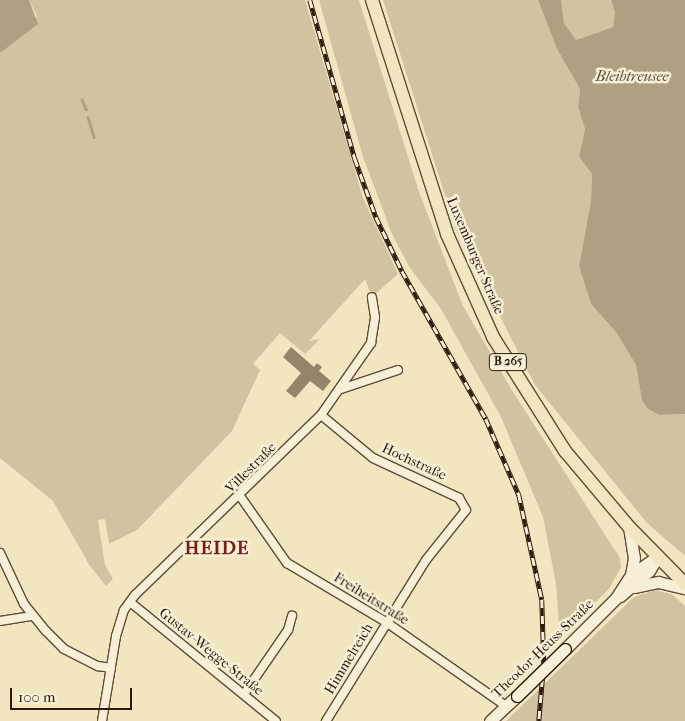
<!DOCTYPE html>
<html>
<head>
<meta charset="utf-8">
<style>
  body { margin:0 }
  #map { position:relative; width:685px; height:721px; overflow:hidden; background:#f2e6c0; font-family:"IM FELL French Canon",serif }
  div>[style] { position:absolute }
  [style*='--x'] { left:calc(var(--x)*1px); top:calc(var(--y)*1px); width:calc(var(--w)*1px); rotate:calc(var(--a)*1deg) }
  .green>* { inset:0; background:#d1c3a1 }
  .water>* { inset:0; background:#b0a083 }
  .stream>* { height:2.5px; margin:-1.25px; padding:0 1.25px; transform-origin:1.25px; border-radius:1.25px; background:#b0a083 }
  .building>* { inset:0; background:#94846a }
  .roads { filter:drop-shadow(1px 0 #604c39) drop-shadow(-1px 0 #604c39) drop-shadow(0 1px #604c39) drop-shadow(0 -1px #604c39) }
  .minor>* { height:8px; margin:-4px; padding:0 4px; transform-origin:4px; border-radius:4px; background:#f7efd6 }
  .secondary>* { height:11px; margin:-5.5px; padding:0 5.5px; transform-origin:5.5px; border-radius:5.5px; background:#f7efd6 }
  .primary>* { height:12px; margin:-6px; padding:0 6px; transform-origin:6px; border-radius:6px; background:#f2e6c0 }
  .rail>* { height:4.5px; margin-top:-2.25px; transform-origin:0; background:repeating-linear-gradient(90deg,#f7efd6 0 8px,#2f190c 0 16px); box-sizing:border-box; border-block:1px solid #2f190c }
  .bridges { filter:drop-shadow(1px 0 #2f190c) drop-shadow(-1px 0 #2f190c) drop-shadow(0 1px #2f190c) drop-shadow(0 -1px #2f190c) }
  .secondary-bridge>* { height:11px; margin:-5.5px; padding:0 5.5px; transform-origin:5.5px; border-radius:5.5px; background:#f7efd6 }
  span { translate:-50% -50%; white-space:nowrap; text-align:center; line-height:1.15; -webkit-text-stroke:5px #f7efd6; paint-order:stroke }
  .shield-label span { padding:1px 4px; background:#f7efd6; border:1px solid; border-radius:4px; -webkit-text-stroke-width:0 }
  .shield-label { font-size:12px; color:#2f190c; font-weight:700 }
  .street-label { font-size:14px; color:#2f190c }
  .water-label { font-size:15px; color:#634f3c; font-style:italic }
  .district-label { font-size:19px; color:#7a1f14; font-weight:700; letter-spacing:1px }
  .scale { position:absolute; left:10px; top:688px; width:122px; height:22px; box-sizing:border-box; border:2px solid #2f190c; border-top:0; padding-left:6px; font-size:15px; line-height:18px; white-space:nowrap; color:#2f190c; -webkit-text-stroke:4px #f7efd6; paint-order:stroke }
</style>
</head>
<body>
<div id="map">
  <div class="green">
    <div style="clip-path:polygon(29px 0,305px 0,363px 198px,398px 274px,372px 297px,365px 279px,309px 341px,320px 339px,305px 354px,280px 333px,253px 364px,260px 370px,232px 431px,137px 530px,109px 544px,105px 519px,98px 520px,105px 565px,113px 579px,106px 586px,90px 566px,53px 501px,0 458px,0 53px,37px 16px)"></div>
    <div style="clip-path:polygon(319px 0,359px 0,419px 192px,463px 306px,513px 392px,620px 558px,621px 567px,609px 589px,560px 637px,556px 584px,543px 517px,501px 417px,441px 309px,410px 268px,392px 234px,363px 157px)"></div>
    <div style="clip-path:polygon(383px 0,538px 0,557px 49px,580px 89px,578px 107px,585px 129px,579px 157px,592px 174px,591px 201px,579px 266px,591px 304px,616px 332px,636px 365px,642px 401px,648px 409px,659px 415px,685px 414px,685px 556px,647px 523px,535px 385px,456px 230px)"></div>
    <div style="clip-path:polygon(561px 0,611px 0,615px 12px,613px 27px,576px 40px,564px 23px)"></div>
    <div style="clip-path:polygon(656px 590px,673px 595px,685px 606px,685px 721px,506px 721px,634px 597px)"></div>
  </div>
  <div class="water">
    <div style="clip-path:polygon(0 0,29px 0,38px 24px,0 53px)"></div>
    <div style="clip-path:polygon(538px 0,561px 0,564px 23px,576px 40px,613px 27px,615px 12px,611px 0,685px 0,685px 414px,659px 415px,648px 409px,642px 401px,636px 365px,616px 332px,591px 304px,579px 266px,591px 201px,592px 174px,579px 157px,585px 129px,578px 107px,580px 89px,557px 49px)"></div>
  </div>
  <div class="stream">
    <div style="--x:82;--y:99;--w:11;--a:68"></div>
    <div style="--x:88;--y:117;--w:21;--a:73"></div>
  </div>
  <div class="building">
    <div style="clip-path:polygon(291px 347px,314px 367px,317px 363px,322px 367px,319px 371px,331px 381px,323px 391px,310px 381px,295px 398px,286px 391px,301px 373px,283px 357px)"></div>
  </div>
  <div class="roads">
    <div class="minor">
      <div style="--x:341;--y:389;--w:60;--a:-18.4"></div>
      <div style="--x:321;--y:415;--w:67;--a:39.6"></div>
      <div style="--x:373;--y:458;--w:95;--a:24.9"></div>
      <div style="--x:459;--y:498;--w:14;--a:60"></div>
      <div style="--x:466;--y:510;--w:64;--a:128.7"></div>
      <div style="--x:426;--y:560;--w:190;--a:121.8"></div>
      <div style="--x:240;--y:496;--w:82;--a:55"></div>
      <div style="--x:287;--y:563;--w:115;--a:30.8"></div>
      <div style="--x:386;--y:622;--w:146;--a:35"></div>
      <div style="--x:0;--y:553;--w:56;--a:64.8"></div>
      <div style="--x:24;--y:604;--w:35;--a:51"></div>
      <div style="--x:46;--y:631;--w:25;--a:45"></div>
      <div style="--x:64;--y:649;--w:38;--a:27"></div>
      <div style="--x:98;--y:666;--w:13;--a:9"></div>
      <div style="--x:130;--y:602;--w:188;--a:39.2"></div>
      <div style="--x:0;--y:621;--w:31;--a:-9"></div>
      <div style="--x:244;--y:694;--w:78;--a:-55.5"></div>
      <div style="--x:288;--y:630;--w:15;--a:-74"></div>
      <div style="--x:102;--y:721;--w:86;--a:-80.6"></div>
      <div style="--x:116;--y:636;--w:27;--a:-73"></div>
      <div style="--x:124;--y:610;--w:19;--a:-54"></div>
      <div style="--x:135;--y:595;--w:259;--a:-44.1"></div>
      <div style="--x:321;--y:415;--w:88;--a:-55.2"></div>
      <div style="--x:371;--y:343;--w:26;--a:-81"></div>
      <div style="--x:375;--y:317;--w:20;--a:-99"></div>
    </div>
    <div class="secondary">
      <div style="--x:629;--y:527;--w:31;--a:81"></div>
      <div style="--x:634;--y:558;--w:17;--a:100"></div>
      <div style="--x:634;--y:587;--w:25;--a:-12"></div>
      <div style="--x:658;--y:582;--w:28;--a:13"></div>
      <div style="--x:620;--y:596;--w:38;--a:-41"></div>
      <div style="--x:649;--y:571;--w:17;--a:-59"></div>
      <div style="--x:565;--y:649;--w:72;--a:-45"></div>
      <div style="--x:616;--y:598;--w:27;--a:-57"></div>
      <div style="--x:631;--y:575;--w:33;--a:-35"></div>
      <div style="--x:490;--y:721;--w:37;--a:-43"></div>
    </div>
    <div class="primary">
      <div style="--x:372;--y:0;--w:246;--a:72.2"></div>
      <div style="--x:447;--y:234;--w:113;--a:65.9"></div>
      <div style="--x:493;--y:337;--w:135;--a:57.7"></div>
      <div style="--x:565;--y:451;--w:99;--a:49.9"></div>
      <div style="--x:629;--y:527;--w:80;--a:45.5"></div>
    </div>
  </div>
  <div class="rail">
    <div style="--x:310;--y:0;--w:165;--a:74.2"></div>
    <div style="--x:355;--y:159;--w:62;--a:70.1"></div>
    <div style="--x:376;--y:217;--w:60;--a:64.3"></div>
    <div style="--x:402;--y:271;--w:170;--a:60.4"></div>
    <div style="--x:486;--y:419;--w:83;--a:66.5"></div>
    <div style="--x:519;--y:495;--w:107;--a:77.6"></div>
    <div style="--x:542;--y:600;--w:63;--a:88.2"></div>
    <div style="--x:544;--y:663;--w:58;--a:94.9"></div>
  </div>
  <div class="bridges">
    <div class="secondary-bridge">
      <div style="--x:517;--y:696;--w:67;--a:-44.4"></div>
    </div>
  </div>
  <div class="shield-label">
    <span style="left:508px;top:362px">B 265</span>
  </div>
  <div class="street-label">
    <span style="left:475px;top:256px;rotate:67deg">Luxemburger Straße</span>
    <span style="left:414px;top:462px;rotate:25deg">Hochstraße</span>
    <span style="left:251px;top:468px;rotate:-45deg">Villestraße</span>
    <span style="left:371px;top:599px;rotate:32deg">Freiheitstraße</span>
    <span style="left:543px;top:649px;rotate:-44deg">Theodor-Heuss-Straße</span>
    <span style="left:211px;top:652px;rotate:39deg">Gustav-Wegge-Straße</span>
    <span style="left:349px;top:659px;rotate:-59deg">Himmelreich</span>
  </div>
  <div class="water-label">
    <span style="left:632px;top:77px">Bleibtreusee</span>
  </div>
  <div class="district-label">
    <span style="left:217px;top:549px">HEIDE</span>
  </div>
  <div class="scale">100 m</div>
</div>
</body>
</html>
